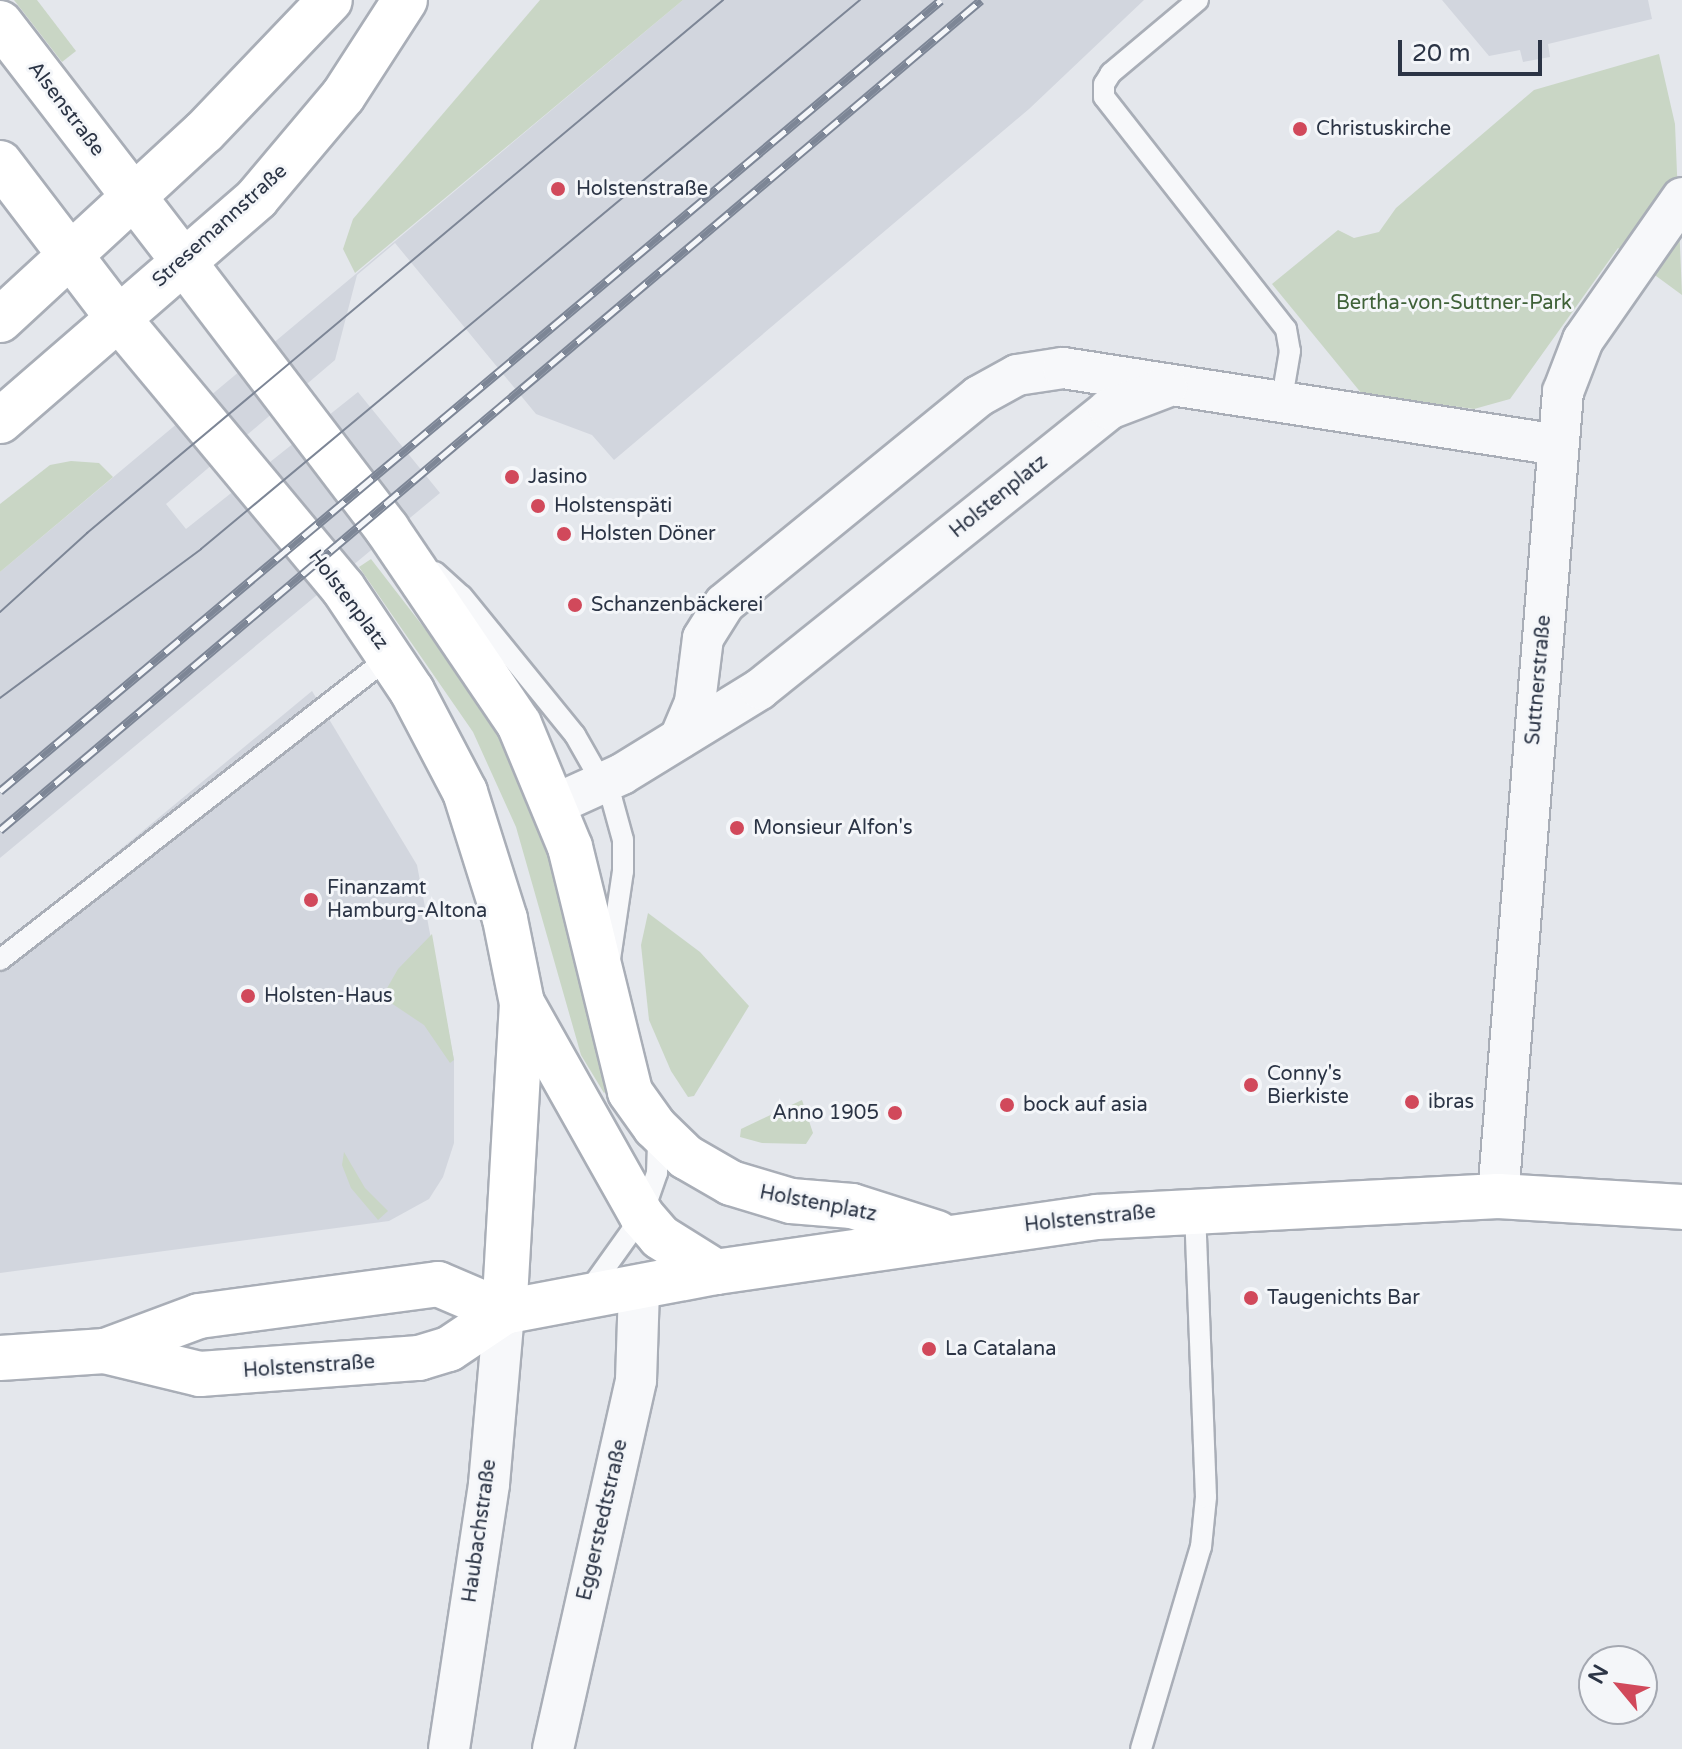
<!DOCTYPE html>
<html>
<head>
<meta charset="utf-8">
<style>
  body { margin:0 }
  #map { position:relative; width:1682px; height:1749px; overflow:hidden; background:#e4e7ec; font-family:"Varela Round",sans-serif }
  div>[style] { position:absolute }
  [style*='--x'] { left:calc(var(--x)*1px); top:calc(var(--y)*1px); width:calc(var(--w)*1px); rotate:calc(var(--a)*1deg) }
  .built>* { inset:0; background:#d2d6de }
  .green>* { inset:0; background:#c9d6c5 }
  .roads { filter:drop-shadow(2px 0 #a9aeb7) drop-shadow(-2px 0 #a9aeb7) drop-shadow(0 2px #a9aeb7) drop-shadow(0 -2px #a9aeb7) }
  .service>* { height:20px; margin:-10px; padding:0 10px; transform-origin:10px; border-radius:10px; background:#f7f8fa }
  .minor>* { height:40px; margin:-20px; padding:0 20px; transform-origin:20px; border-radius:20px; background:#f7f8fa }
  .secondary>* { height:44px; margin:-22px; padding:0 22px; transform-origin:22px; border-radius:22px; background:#fff }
  .primary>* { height:44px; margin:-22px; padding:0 22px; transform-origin:22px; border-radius:22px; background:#fff }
  .tram>* { height:2px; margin:-1px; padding:0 1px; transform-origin:1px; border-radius:1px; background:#7d8696 }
  .rail>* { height:9px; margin-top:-4.5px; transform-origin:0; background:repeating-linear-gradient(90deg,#f4f6f9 0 18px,#7d8696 0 36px); box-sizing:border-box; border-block:2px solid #7d8696 }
  .dots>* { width:22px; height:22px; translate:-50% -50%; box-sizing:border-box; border:4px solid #f4f6f9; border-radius:50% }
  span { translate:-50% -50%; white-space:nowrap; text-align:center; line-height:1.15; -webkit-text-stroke:6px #f4f6f9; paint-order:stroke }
  .street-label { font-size:20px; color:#2b3445 }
  .poi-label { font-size:20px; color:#2b3445 }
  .left { translate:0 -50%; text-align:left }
  .right { translate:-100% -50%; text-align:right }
  .park-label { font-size:20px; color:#3f6138 }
  .north { position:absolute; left:1578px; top:1645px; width:80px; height:80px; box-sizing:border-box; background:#f4f6f9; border:2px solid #a4a8b1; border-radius:50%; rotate:299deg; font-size:22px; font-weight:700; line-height:32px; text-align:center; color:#2b3445 }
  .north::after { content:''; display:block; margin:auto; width:28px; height:36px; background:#d1495b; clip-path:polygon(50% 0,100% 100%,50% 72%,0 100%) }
  .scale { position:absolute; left:1398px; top:40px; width:144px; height:36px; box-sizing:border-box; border:4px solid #2b3445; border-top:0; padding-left:10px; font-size:24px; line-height:28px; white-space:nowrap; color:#2b3445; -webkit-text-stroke:6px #f4f6f9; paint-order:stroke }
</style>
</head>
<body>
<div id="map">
  <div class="built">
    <div style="clip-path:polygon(683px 0,1144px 0,1029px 109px,614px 460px,592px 435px,536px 414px,395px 243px,357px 275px,335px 360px,166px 504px,186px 529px,358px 392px,440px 493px,0 858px,0 572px)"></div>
    <div style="clip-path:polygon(1442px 0,1648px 0,1652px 19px,1548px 44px,1550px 57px,1523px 62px,1520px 50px,1489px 56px)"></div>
    <div style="clip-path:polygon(312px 691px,417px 865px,454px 1060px,454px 1143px,443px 1177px,429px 1199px,389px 1221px,0 1273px,0 949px)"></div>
  </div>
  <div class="green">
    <div style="clip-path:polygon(14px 0,37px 0,76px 51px,62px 62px)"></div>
    <div style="clip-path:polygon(540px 0,683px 0,355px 273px,343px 249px,353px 219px)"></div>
    <div style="clip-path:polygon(1659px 54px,1675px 124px,1682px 295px,1618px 248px,1510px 399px,1474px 409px,1362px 394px,1272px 284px,1338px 230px,1354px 238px,1379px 232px,1396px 208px,1534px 90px)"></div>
    <div style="clip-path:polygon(71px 461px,99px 463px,113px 477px,0 572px,0 504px,50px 465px)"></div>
    <div style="clip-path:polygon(371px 559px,493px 717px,554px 850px,610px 1088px,604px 1093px,581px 1055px,516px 827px,473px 732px,359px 567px)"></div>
    <div style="clip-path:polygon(648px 913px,700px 952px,749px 1006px,694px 1096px,688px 1097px,671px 1071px,649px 1020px,641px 945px)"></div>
    <div style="clip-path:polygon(432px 934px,454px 1060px,450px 1063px,424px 1025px,382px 997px,398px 969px)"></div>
    <div style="clip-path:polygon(802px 1100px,813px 1133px,806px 1144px,762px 1143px,740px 1137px,741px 1129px)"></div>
    <div style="clip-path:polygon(344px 1152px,365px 1188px,388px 1211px,378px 1220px,351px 1188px,342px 1165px)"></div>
  </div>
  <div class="roads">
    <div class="service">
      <div style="--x:1198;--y:0;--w:114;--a:140"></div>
      <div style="--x:1111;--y:73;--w:13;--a:122"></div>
      <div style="--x:1104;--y:84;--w:13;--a:90"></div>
      <div style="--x:1104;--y:97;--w:295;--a:51.9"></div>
      <div style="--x:1286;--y:329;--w:22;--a:80"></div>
      <div style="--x:1290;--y:351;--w:54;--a:99.6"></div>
      <div style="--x:435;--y:572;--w:36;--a:42"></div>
      <div style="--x:462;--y:596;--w:179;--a:50.9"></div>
      <div style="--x:575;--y:735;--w:75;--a:60.4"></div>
      <div style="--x:612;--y:800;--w:41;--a:74.6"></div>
      <div style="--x:623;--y:840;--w:31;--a:90"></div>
      <div style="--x:623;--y:871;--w:89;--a:98.4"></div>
      <div style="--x:0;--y:960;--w:494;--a:-37.9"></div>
      <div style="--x:590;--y:1289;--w:90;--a:-54.5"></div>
      <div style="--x:642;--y:1216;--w:46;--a:-70.8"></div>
      <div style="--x:657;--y:1173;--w:36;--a:-88"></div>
      <div style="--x:1141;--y:1749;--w:211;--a:-73.5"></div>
      <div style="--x:1201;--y:1547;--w:50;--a:-84.3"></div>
      <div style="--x:1206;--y:1497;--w:288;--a:-92.2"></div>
    </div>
    <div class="minor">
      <div style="--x:680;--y:738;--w:39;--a:-67"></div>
      <div style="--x:695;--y:702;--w:64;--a:-82.9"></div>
      <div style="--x:703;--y:638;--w:40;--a:-58"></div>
      <div style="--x:724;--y:604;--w:329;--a:-39.2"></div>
      <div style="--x:979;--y:396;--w:43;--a:-28.9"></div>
      <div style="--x:1017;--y:375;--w:47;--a:-8.7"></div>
      <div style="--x:1063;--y:368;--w:501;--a:8.84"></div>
      <div style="--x:556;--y:804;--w:72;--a:-24.4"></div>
      <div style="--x:622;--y:774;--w:162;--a:-31.6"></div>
      <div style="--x:760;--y:689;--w:447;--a:-38.7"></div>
      <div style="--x:1109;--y:409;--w:62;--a:-20.8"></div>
      <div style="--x:1498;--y:1196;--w:807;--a:-85.38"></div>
      <div style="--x:1563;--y:392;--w:56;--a:-69"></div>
      <div style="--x:1583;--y:340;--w:173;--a:-55.1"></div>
      <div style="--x:449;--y:1749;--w:268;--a:-81.4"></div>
      <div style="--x:489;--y:1484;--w:173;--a:-85"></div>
      <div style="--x:553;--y:1749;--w:378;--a:-77.3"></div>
      <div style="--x:636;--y:1380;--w:91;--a:-88.1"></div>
    </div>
    <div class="secondary">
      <div style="--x:183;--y:261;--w:337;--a:52.7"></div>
      <div style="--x:387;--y:529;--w:235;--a:55.9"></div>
      <div style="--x:519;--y:724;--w:133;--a:67.5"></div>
      <div style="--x:570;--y:847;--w:252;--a:76.2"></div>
      <div style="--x:630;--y:1092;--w:43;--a:54.5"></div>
      <div style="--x:655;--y:1127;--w:43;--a:44.1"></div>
      <div style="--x:686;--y:1157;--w:52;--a:30"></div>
      <div style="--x:731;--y:1183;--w:63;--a:16.7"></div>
      <div style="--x:791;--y:1201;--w:61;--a:4.7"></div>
      <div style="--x:852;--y:1206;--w:89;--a:17.6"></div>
      <div style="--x:118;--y:318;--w:351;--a:50.2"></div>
      <div style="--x:343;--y:588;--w:124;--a:56.2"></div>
      <div style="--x:412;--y:691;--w:114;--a:62.3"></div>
      <div style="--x:465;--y:792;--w:133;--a:72.5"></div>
      <div style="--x:505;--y:919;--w:86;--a:78.6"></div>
      <div style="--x:522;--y:1003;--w:310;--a:93.3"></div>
      <div style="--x:522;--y:1003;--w:244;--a:60.6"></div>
      <div style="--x:642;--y:1216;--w:28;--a:49"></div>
      <div style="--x:660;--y:1237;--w:66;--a:32"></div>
      <div style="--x:105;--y:1351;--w:98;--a:13.6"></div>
      <div style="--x:200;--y:1374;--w:220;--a:-4.2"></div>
      <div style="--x:419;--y:1358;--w:31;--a:-17"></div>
      <div style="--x:449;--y:1349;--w:66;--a:-33.9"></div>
      <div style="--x:504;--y:1312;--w:216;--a:-10.7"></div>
      <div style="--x:716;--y:1272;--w:384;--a:-8.2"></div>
      <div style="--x:1096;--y:1217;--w:403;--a:-3"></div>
      <div style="--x:1498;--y:1196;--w:184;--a:3.4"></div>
      <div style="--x:0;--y:1358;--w:105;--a:-3.8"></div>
      <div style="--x:105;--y:1351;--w:100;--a:-20.4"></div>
      <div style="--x:199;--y:1316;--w:241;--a:-7.6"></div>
      <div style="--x:438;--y:1284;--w:72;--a:23"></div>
    </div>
    <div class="primary">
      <div style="--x:0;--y:23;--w:300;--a:52.4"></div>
      <div style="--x:0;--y:163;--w:195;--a:52.7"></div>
      <div style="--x:0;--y:320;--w:277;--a:-42.7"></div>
      <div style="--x:204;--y:132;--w:182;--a:-46.3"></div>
      <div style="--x:0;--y:421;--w:340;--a:-40.9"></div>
      <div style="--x:257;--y:198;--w:133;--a:-49.9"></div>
      <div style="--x:343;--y:96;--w:114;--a:-57.1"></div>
    </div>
  </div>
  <div class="tram">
    <div style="--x:0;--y:612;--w:118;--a:-42.2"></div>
    <div style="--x:87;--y:533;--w:830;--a:-39.96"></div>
    <div style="--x:0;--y:698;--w:250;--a:-36.5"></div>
    <div style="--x:201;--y:549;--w:858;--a:-39.8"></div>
  </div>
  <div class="rail">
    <div style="--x:0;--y:791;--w:1229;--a:-40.05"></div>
    <div style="--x:0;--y:830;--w:1285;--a:-40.23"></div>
  </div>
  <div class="dots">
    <div style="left:1300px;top:129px;background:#d1495b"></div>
    <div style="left:558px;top:189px;background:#d1495b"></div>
    <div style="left:512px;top:477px;background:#d1495b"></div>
    <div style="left:538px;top:506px;background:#d1495b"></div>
    <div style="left:564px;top:534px;background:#d1495b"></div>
    <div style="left:575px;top:605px;background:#d1495b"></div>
    <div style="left:737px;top:828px;background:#d1495b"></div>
    <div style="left:311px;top:900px;background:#d1495b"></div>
    <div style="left:248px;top:996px;background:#d1495b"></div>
    <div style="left:1251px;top:1085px;background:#d1495b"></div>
    <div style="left:1412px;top:1102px;background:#d1495b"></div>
    <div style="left:1007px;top:1105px;background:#d1495b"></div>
    <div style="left:895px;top:1113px;background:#d1495b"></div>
    <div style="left:1251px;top:1298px;background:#d1495b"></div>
    <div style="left:929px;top:1349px;background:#d1495b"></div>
  </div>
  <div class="street-label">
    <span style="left:66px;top:109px;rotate:53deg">Alsenstraße</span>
    <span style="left:220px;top:226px;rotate:-42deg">Stresemannstraße</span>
    <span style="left:999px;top:497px;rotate:-39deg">Holstenplatz</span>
    <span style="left:348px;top:600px;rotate:53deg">Holstenplatz</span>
    <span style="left:1539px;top:680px;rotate:-85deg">Suttnerstraße</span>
    <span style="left:818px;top:1204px;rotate:11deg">Holstenplatz</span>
    <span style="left:1090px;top:1219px;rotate:-6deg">Holstenstraße</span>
    <span style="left:309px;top:1367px;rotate:-4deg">Holstenstraße</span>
    <span style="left:603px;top:1520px;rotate:-77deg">Eggerstedtstraße</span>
    <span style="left:480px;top:1531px;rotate:-82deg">Haubachstraße</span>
  </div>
  <div class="poi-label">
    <span class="left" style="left:1316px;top:129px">Christuskirche</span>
    <span class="left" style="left:576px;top:189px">Holstenstraße</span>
    <span class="left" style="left:528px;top:477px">Jasino</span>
    <span class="left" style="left:554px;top:506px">Holstenspäti</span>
    <span class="left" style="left:580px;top:534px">Holsten Döner</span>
    <span class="left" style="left:591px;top:605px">Schanzenbäckerei</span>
    <span class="left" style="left:753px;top:828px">Monsieur Alfon's</span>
    <span class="left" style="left:327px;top:900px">Finanzamt<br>Hamburg-Altona</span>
    <span class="left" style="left:264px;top:996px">Holsten-Haus</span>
    <span class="left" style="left:1267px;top:1086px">Conny's<br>Bierkiste</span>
    <span class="left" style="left:1428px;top:1102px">ibras</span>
    <span class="left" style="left:1023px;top:1105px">bock auf asia</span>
    <span class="right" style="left:879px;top:1113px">Anno 1905</span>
    <span class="left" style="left:1267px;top:1298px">Taugenichts Bar</span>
    <span class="left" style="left:945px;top:1349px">La Catalana</span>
  </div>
  <div class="park-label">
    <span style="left:1454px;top:303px">Bertha-von-Suttner-Park</span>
  </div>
  <div class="north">N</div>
  <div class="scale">20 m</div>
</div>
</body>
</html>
